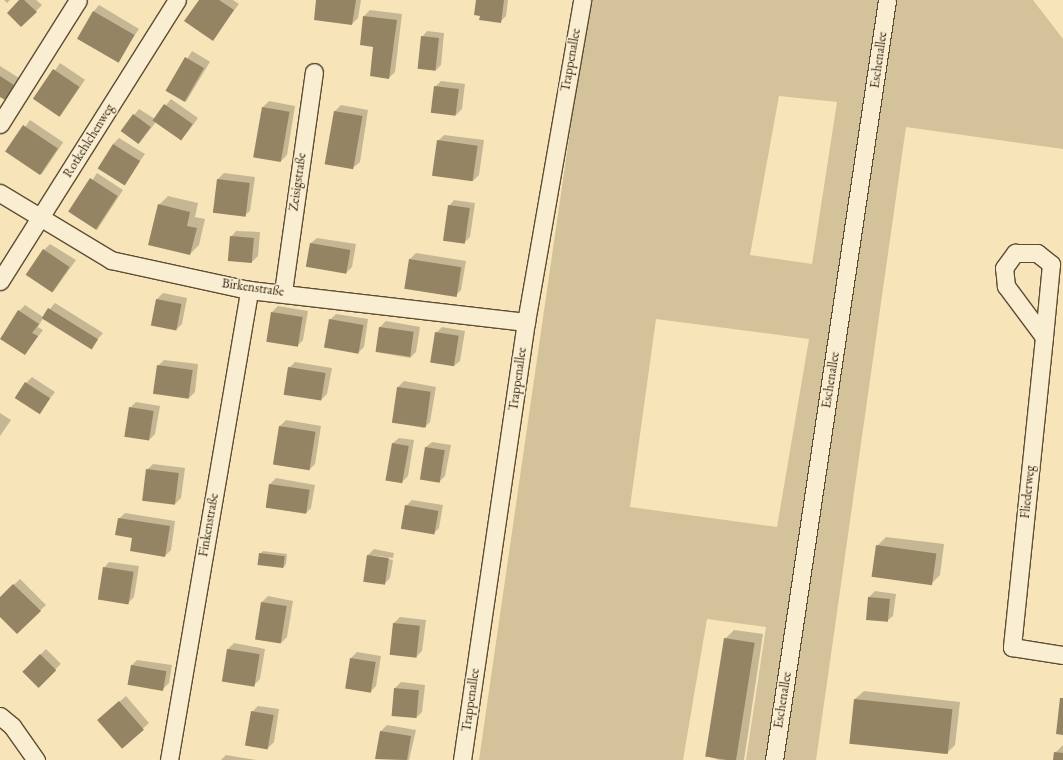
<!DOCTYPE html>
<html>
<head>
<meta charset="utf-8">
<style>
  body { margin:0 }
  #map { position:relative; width:1063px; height:760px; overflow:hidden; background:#f7e5b9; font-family:"EB Garamond",serif }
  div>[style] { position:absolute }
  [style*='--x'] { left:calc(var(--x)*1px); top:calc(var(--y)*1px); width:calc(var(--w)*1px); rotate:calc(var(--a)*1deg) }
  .green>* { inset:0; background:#d4c29b }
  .shadow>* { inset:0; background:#0003; transform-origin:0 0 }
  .building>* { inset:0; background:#958464; transform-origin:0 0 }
  .roads { filter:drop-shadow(1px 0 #5d4d34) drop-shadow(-1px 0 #5d4d34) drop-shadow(0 1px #5d4d34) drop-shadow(0 -1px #5d4d34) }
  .minor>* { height:17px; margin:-8.5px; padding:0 8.5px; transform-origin:8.5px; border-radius:8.5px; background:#faeed2 }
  span { translate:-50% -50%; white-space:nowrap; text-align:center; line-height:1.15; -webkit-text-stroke:3px #faeed2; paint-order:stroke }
  .street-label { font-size:13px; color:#2a1a07 }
</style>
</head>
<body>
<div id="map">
  <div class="green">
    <div style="clip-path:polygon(evenodd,589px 0,1033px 0,1063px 39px,1063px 149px,906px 127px,816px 760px,746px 760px,766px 627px,707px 619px,683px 760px,479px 760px,589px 0,779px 96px,837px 102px,812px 264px,750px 255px,779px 96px,589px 0,656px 319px,809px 339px,777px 527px,630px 507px,656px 319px)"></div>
  </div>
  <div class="shadow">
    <div style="clip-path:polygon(4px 0,10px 0,7px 3px)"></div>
    <div style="clip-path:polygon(21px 0,36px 0,42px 5px,21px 26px)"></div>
    <div style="clip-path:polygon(200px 0,233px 0,239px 4px,212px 39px)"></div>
    <div style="clip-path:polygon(317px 0,361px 0,358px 18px,352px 24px)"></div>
    <div style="clip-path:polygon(477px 0,508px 0,506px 16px,500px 22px)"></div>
    <div style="clip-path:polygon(99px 5px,139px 29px,117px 61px,94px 11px)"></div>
    <div style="clip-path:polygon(370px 10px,402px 14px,395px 72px,389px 78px,364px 16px)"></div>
    <div style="clip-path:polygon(427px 31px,444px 33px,441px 65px,435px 71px,422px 37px)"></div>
    <div style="left:192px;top:51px;width:21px;height:47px;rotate:31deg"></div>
    <div style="left:60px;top:63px;width:30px;height:44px;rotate:34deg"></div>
    <div style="clip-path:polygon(0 66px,19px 78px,4px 99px,0 96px)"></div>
    <div style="clip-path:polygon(441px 81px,465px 84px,462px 109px,456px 115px,435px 87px)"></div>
    <div style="clip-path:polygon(171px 99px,198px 118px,187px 133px,181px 139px,156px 122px,140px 142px,134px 115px,139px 109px,155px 119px)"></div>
    <div style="clip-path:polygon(269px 101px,295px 106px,287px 155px,281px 161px,263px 107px)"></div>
    <div style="clip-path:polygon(341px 105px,368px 110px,360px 162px,354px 167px,335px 111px)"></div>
    <div style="left:30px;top:120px;width:40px;height:39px;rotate:34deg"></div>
    <div style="clip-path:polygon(444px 135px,484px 140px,479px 175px,473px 181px,438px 141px)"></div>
    <div style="clip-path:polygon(119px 138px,145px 154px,124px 184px,113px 144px)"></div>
    <div style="left:97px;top:173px;width:31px;height:48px;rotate:33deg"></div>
    <div style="clip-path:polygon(224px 173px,255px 177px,250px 211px,244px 216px,214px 212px,218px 179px)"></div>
    <div style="clip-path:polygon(168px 196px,198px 203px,195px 217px,205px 219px,199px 245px,190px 254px,159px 205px)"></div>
    <div style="clip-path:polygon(454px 200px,475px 203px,470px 237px,464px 243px,449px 206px)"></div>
    <div style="clip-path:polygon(236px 231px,260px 232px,258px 256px,252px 262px,231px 237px)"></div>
    <div style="clip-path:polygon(317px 238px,356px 244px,352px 267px,346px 273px,311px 243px)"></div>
    <div style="clip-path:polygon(50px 244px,76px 260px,53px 292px,44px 250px)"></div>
    <div style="clip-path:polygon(416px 253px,466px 261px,461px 290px,455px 296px,405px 288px,410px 259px)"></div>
    <div style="clip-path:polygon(163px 293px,187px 298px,182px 324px,177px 329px,157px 299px)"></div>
    <div style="clip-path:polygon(55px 303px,103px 333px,91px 347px,43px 318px,38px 327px,43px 330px,25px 354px,19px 311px,25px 305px,43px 317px)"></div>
    <div style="clip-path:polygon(278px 306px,308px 311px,303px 340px,297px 346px,267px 341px,272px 312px)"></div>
    <div style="clip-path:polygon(336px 314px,368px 319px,364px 347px,358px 353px,330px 320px)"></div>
    <div style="clip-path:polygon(386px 321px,420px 327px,416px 352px,410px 358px,376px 352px,380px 327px)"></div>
    <div style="clip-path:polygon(442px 327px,465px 331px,460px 361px,454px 366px,436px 333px)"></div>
    <div style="clip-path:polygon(164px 360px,198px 364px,195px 392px,189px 398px,158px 366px)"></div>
    <div style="clip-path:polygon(295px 362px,332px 368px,327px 394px,321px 400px,289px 368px)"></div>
    <div style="clip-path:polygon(32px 377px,55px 392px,39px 413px,26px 383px)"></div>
    <div style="clip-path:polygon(404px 381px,436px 387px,430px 422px,424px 428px,392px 422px,398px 387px)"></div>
    <div style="clip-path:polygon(136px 402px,160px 406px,155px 434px,149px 440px,130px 408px)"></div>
    <div style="clip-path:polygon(0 413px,11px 420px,0 436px)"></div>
    <div style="clip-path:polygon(286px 420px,321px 426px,315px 464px,309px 470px,274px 464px,280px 426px)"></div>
    <div style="clip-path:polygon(399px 438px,414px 440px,408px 476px,402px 482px,393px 443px)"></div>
    <div style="clip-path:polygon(432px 442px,451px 445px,445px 476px,439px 482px,426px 447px)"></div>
    <div style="clip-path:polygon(153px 464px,185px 468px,181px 498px,175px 504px,147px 470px)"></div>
    <div style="clip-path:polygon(276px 478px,315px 485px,311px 508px,305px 514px,266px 507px,270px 484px)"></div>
    <div style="clip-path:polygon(412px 500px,443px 505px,439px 528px,433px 534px,406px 506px)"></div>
    <div style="clip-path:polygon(125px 513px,175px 521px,171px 550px,165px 556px,133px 538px,119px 519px)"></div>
    <div style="clip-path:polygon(886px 537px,944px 544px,940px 575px,931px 584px,877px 546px)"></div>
    <div style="clip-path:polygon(374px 549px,394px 553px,393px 558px,371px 555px,393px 560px,390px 578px,384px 584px,368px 555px)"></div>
    <div style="clip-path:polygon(263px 551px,287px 554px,286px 564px,284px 567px,260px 554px)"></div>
    <div style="clip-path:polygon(109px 562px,139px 566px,134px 597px,128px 603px,104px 568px)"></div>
    <div style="clip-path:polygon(20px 579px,46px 605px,17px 633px,0 615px,0 598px)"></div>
    <div style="clip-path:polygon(875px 591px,896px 594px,893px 616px,887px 621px,869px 597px)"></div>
    <div style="clip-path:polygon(268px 596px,293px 601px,287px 637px,281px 643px,262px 602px)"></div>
    <div style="clip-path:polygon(400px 617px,426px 620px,422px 651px,416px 657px,390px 654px,394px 623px)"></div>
    <div style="clip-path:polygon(734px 630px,763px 634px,744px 760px,719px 760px,707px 756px,725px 639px)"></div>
    <div style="clip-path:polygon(234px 643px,265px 649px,260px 679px,254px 685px,228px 649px)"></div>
    <div style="left:46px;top:649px;width:21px;height:32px;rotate:45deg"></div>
    <div style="clip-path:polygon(357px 652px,381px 656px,376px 686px,370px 692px,351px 658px)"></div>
    <div style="clip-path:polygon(137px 660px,172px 665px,169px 683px,163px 689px,131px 666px)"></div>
    <div style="clip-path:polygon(401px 682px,425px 685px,422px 712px,416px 718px,392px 715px,395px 688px)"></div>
    <div style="clip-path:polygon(864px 691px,960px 702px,955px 745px,946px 754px,850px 743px,855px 699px)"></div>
    <div style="clip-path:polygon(126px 696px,149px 723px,123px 747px,105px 714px)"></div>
    <div style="clip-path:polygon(258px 706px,279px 709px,274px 742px,268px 748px,252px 712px)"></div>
    <div style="clip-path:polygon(387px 725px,416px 730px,409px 760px,377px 759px,381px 731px)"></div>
    <div style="clip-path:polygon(1063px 745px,1063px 760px,1054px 760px,1055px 753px)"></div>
    <div style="clip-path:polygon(226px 755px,256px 760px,221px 760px)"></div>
  </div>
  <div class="building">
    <div style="clip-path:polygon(19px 0,24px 0,37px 12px,21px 27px,7px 13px)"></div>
    <div style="clip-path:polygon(199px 0,219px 0,234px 10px,213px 41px,184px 21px)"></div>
    <div style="clip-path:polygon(316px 0,356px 0,352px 25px,314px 20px)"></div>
    <div style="clip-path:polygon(476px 0,504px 0,501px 23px,479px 20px,480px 16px,474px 15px)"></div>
    <div style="left:93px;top:11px;width:48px;height:32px;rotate:30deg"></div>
    <div style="clip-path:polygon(363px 16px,397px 20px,389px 79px,370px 76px,373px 47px,360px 45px)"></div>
    <div style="left:421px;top:36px;width:18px;height:33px;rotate:6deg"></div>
    <div style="left:185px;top:57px;width:22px;height:39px;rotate:30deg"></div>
    <div style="left:53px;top:69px;width:32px;height:36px;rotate:34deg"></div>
    <div style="clip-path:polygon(0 76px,14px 85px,5px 100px,0 97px)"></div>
    <div style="left:434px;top:86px;width:25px;height:27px;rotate:7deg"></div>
    <div style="left:164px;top:104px;width:35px;height:20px;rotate:35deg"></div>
    <div style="left:262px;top:107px;width:28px;height:51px;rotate:10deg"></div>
    <div style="left:334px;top:111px;width:29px;height:54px;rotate:10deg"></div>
    <div style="left:133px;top:114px;width:22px;height:21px;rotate:36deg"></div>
    <div style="left:23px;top:125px;width:42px;height:32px;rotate:34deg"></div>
    <div style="left:437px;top:140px;width:41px;height:36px;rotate:8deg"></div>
    <div style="left:113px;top:144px;width:32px;height:29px;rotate:32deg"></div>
    <div style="left:90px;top:178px;width:33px;height:40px;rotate:33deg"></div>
    <div style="left:217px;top:179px;width:33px;height:34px;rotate:7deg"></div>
    <div style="clip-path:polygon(158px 204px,190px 212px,187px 226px,197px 228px,190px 255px,148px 245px)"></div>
    <div style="left:448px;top:205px;width:22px;height:36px;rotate:8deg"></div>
    <div style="left:230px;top:236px;width:24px;height:25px;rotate:5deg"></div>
    <div style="left:310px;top:243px;width:41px;height:24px;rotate:10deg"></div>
    <div style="left:43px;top:249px;width:32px;height:31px;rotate:34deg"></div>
    <div style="left:409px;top:259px;width:53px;height:30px;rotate:9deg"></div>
    <div style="left:156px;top:299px;width:26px;height:27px;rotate:11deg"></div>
    <div style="left:48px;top:308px;width:59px;height:12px;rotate:32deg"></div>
    <div style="clip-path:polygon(18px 310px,39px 324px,32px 333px,38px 336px,25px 355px,0 339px)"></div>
    <div style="left:271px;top:312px;width:32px;height:30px;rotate:9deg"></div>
    <div style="left:329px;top:319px;width:35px;height:29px;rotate:10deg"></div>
    <div style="left:379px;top:327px;width:35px;height:25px;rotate:8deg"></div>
    <div style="left:435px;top:332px;width:24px;height:31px;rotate:9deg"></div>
    <div style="left:157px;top:365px;width:36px;height:29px;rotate:8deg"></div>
    <div style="left:288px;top:367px;width:38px;height:28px;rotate:9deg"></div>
    <div style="left:25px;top:382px;width:30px;height:19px;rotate:33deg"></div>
    <div style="left:397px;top:387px;width:34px;height:36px;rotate:8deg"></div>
    <div style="left:129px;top:407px;width:25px;height:30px;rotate:9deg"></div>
    <div style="left:279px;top:426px;width:37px;height:39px;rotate:9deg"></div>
    <div style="left:392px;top:443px;width:17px;height:38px;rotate:10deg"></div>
    <div style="left:425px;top:447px;width:20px;height:33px;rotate:9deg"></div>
    <div style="left:146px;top:469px;width:33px;height:32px;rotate:7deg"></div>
    <div style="left:269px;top:484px;width:41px;height:24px;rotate:8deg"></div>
    <div style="left:405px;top:505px;width:34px;height:24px;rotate:10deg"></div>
    <div style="clip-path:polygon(118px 518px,170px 526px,165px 557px,130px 551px,132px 538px,115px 535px)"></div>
    <div style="left:876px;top:545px;width:61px;height:32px;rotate:8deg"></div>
    <div style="left:259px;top:553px;width:26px;height:12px;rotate:7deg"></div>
    <div style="left:367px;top:555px;width:22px;height:27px;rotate:8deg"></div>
    <div style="left:103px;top:567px;width:31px;height:33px;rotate:9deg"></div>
    <div style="clip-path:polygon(13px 584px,41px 611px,17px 634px,0 617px,0 597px)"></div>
    <div style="left:868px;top:597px;width:22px;height:23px;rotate:5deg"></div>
    <div style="left:261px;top:602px;width:26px;height:38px;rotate:9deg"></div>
    <div style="left:393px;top:623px;width:27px;height:32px;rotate:6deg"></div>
    <div style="left:724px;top:638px;width:31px;height:120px;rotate:9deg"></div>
    <div style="left:227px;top:649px;width:33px;height:33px;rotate:9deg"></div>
    <div style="left:40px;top:654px;width:23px;height:25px;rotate:45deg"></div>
    <div style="left:350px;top:658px;width:26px;height:31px;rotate:9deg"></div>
    <div style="left:131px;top:665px;width:36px;height:20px;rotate:10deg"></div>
    <div style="left:394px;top:688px;width:25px;height:28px;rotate:5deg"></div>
    <div style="clip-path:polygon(1060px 698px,1063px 698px,1063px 735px,1056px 734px)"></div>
    <div style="left:854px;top:699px;width:99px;height:45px;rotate:6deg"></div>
    <div style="left:119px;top:701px;width:38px;height:29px;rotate:49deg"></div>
    <div style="left:251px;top:711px;width:23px;height:35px;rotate:10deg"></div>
    <div style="clip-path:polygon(380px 731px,411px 736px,407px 760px,375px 759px)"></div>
    <div style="clip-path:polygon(1054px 752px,1063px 753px,1063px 760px,1053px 760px)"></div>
  </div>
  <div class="roads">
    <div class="minor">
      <div style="--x:0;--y:124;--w:146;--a:-57.8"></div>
      <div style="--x:0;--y:193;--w:130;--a:31.1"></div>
      <div style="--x:111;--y:260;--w:141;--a:12.3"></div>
      <div style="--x:249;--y:290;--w:279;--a:6.6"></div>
      <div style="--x:0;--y:281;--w:332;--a:-57.8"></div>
      <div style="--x:283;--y:292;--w:222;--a:-82"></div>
      <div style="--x:1044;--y:337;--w:64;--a:-126.7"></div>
      <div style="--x:1006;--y:286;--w:18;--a:-96"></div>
      <div style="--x:1004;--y:268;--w:19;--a:-54"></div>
      <div style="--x:1015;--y:253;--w:22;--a:0"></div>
      <div style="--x:1037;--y:253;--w:18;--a:38"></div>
      <div style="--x:1051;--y:264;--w:73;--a:95.5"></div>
      <div style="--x:1044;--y:337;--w:312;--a:95.9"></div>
      <div style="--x:1012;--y:647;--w:52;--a:8.9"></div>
      <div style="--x:0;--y:716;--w:16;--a:40"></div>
      <div style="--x:12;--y:726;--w:42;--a:54.8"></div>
      <div style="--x:169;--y:760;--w:477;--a:-80.3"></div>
      <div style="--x:462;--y:760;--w:443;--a:-81.7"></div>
      <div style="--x:526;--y:322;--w:327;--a:-80.1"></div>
      <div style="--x:774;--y:760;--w:768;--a:-81.54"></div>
    </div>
  </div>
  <div class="street-label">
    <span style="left:571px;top:60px;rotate:-80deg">Trappenallee</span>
    <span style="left:879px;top:60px;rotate:-82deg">Eschenallee</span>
    <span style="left:89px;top:141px;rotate:-58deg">Rotkehlchenweg</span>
    <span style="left:298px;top:182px;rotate:-82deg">Zeisigstraße</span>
    <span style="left:253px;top:288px;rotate:8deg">Birkenstraße</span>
    <span style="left:518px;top:379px;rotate:-82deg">Trappenallee</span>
    <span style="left:831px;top:380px;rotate:-81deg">Eschenallee</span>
    <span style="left:1028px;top:492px;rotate:-84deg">Fliederweg</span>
    <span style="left:209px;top:525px;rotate:-80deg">Finkenstraße</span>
    <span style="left:471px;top:700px;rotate:-82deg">Trappenallee</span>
    <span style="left:783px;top:700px;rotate:-81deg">Eschenallee</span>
  </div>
</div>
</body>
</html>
